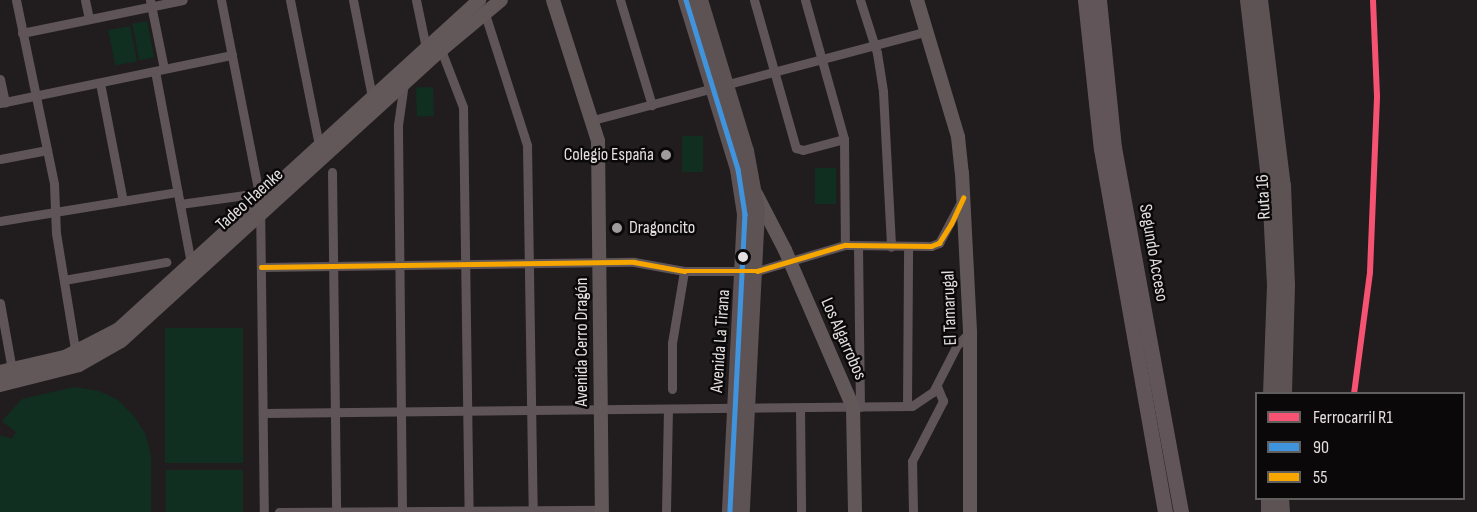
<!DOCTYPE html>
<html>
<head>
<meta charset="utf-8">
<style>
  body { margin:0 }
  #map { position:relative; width:1477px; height:512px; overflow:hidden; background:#211d1f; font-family:"Sofia Sans Condensed",sans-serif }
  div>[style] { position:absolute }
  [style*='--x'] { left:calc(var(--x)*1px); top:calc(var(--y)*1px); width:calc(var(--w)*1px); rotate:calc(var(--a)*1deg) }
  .green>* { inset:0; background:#102f21; transform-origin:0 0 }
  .street>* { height:9px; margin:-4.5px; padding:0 4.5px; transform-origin:4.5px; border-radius:4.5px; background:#5f5558 }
  .secondary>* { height:14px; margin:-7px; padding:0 7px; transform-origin:7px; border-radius:7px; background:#62585a }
  .primary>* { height:15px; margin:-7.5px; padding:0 7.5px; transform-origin:7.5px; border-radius:7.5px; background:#615559 }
  .highway>* { height:16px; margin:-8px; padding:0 8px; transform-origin:8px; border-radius:8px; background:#5d5355 }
  .bus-1>* { height:4.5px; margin:-2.25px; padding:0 2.25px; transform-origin:2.25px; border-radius:2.25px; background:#4094de }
  .bus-2>* { height:4.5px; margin:-2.25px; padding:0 2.25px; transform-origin:2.25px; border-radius:2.25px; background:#f7a600 }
  .rail-1>* { height:6px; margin:-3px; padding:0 3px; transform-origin:3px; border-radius:3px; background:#f65372 }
  .dots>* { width:16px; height:16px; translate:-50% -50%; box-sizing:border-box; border:3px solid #0a0808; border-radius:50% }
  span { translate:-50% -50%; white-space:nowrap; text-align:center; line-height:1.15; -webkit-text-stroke:5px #0a0808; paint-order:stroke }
  .poi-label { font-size:18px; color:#e3dfe0 }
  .right { translate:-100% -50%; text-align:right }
  .left { translate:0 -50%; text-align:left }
  .street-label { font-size:18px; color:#e3dfe0 }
  .legend { position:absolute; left:1255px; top:392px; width:210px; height:108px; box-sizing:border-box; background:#0a0808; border:2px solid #615e5e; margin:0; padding:8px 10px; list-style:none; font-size:18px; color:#e3dfe0 }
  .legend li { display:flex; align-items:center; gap:12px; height:30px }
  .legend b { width:30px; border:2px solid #615e5e }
</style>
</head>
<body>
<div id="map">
  <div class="green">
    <div style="left:147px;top:21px;width:37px;height:15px;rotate:79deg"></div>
    <div style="left:130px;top:26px;width:36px;height:22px;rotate:79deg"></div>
    <div style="left:433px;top:87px;width:29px;height:17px;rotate:88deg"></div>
    <div style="left:682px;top:136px;width:21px;height:36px"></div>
    <div style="left:815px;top:168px;width:21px;height:36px"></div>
    <div style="left:165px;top:328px;width:78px;height:135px"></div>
    <div style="clip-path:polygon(74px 387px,99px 391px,118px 400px,134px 416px,146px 435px,151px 456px,151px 512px,0 512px,0 435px,12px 439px,16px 432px,2px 421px,22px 399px)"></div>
    <div style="left:166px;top:470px;width:77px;height:42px"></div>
  </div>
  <div class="street">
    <div style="--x:16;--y:0;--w:188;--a:78.3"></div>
    <div style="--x:54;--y:184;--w:49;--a:87.7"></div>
    <div style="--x:56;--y:233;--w:124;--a:80.7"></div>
    <div style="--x:85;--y:0;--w:19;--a:78"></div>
    <div style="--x:150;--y:0;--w:70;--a:78.5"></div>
    <div style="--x:221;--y:0;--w:203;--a:78.9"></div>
    <div style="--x:260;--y:199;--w:313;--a:89.3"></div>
    <div style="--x:290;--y:0;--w:148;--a:78.7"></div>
    <div style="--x:353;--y:0;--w:99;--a:78.9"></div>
    <div style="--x:416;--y:0;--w:49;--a:78.2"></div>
    <div style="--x:620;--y:0;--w:110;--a:73.1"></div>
    <div style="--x:754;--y:0;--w:154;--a:74.2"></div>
    <div style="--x:796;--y:148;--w:7;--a:16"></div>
    <div style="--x:803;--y:150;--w:42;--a:-15"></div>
    <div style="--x:805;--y:0;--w:144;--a:74.3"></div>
    <div style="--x:844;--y:139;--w:106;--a:89.5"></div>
    <div style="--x:860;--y:0;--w:56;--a:72.2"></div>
    <div style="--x:877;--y:53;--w:39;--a:81"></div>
    <div style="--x:883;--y:92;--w:155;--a:87"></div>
    <div style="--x:484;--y:11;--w:141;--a:72.2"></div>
    <div style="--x:527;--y:145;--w:367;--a:89.1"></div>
    <div style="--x:22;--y:33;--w:164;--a:-11.6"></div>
    <div style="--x:441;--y:50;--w:61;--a:68.9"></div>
    <div style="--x:463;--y:107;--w:405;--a:89.2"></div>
    <div style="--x:155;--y:71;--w:195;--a:79.4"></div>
    <div style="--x:0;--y:79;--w:24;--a:78"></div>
    <div style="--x:100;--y:83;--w:120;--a:79"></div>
    <div style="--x:0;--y:103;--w:237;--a:-11.7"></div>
    <div style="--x:593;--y:120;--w:346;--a:-14.9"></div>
    <div style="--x:0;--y:159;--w:48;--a:-10.8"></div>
    <div style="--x:332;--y:172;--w:340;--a:89.3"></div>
    <div style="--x:180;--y:204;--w:66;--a:-7.9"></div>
    <div style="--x:245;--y:195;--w:16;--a:15"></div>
    <div style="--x:0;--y:221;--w:180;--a:-9.3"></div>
    <div style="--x:858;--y:246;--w:161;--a:89.3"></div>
    <div style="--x:261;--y:267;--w:373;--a:-0.8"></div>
    <div style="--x:634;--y:262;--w:51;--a:10.2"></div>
    <div style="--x:684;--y:271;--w:73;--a:0"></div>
    <div style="--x:757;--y:271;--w:92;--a:-16.5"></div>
    <div style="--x:845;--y:245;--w:86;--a:0.7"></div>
    <div style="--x:931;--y:246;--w:9;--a:-21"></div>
    <div style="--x:939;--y:243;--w:49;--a:-61.9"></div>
    <div style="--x:64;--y:280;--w:104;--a:-10"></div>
    <div style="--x:0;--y:303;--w:68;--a:79.8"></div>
    <div style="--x:672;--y:389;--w:46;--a:-90"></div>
    <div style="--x:672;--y:343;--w:73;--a:-80.5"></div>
    <div style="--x:907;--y:406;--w:158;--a:-89.6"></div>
    <div style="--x:800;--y:408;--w:104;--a:89.4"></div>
    <div style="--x:263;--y:413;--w:649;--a:-0.62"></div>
    <div style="--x:912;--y:406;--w:25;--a:-34"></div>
    <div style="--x:933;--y:392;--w:53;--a:-62.9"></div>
    <div style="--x:957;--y:345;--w:18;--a:-45"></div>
    <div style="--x:279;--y:512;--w:323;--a:-0.4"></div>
    <div style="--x:402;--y:512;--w:387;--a:-90.6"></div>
    <div style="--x:398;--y:125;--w:42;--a:-81.9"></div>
    <div style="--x:666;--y:512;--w:103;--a:-88.9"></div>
    <div style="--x:913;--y:512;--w:51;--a:-91.1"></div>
    <div style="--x:912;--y:461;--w:68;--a:-62.7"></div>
    <div style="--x:943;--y:401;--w:16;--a:-112"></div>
  </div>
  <div class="secondary">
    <div style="--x:553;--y:0;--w:148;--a:72.3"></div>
    <div style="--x:598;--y:141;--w:371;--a:89.4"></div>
    <div style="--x:917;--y:0;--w:143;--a:73.3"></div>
    <div style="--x:958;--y:137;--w:36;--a:84"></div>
    <div style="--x:962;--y:173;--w:159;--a:87.1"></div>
    <div style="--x:970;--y:332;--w:180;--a:90"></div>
    <div style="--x:756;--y:194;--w:63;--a:62.6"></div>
    <div style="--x:785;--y:250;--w:171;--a:66.6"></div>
    <div style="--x:853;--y:407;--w:105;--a:88.9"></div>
    <div style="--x:0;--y:372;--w:67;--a:-13"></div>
    <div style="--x:65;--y:357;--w:61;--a:-27.4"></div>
    <div style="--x:119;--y:329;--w:488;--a:-42.4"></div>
    <div style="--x:0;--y:385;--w:81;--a:-14.2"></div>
    <div style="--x:79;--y:365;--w:48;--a:-29.7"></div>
    <div style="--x:121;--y:341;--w:433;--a:-42.3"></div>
    <div style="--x:441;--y:50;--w:78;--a:-39.8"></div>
  </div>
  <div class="primary">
    <div style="--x:1085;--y:0;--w:150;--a:83.9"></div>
    <div style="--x:1101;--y:149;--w:369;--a:80"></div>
    <div style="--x:1099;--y:0;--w:148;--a:84.2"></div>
    <div style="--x:1114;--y:147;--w:371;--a:79.6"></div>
  </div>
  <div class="highway">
    <div style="--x:686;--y:0;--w:177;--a:72.9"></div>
    <div style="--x:738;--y:169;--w:46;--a:81.2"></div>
    <div style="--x:745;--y:214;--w:298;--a:92.9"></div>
    <div style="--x:700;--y:0;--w:158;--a:73.1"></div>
    <div style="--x:746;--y:151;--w:61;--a:79.6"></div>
    <div style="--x:757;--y:211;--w:301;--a:92.9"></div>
    <div style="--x:1248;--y:0;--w:188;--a:83.3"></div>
    <div style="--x:1270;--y:187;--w:98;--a:87.1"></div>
    <div style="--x:1275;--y:285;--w:109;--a:92.1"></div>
    <div style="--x:1260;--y:0;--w:187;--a:83"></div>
    <div style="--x:1283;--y:186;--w:99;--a:87.7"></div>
    <div style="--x:1287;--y:285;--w:109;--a:91.6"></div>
    <div style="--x:1269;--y:498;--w:14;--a:90"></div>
    <div style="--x:1281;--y:498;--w:14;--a:86"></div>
  </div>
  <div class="bus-1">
    <div style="--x:686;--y:0;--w:177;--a:72.9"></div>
    <div style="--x:738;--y:169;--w:46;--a:81.2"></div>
    <div style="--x:745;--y:214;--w:298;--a:92.9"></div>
  </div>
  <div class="bus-2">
    <div style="--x:261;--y:267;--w:373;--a:-0.8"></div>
    <div style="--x:634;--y:262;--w:51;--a:10.2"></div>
    <div style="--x:684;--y:271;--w:73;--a:0"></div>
    <div style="--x:757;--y:271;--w:92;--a:-16.5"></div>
    <div style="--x:845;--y:245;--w:86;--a:0.7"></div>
    <div style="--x:931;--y:246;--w:9;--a:-21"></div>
    <div style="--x:939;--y:243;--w:22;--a:-58"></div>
    <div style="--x:951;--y:224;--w:29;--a:-65"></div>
  </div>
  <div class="rail-1">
    <div style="--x:1354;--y:394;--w:123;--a:-82.5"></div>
    <div style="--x:1370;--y:272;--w:176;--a:-87.7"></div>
    <div style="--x:1377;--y:96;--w:96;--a:-92.4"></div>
  </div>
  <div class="dots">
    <div style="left:666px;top:155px;background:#9f9b9c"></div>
    <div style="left:617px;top:228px;background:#9f9b9c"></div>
    <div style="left:743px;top:257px;background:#e3dfe0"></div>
  </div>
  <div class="poi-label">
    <span class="right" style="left:654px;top:155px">Colegio España</span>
    <span class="left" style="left:629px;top:228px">Dragoncito</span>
  </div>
  <div class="street-label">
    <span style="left:1264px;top:197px;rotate:-93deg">Ruta 16</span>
    <span style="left:250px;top:200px;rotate:-42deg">Tadeo Haenke</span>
    <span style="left:1153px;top:253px;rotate:80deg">Segundo Acceso</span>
    <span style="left:950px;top:308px;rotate:-92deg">El Tamarugal</span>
    <span style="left:843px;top:339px;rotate:66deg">Los Algarrobos</span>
    <span style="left:721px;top:341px;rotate:-86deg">Avenida La Tirana</span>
    <span style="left:582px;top:342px;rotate:-90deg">Avenida Cerro Dragón</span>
  </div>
  <ul class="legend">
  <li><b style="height:8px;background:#f65372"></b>Ferrocarril R1</li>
  <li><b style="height:8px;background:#4094de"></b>90</li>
  <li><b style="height:8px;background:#f7a600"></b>55</li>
  </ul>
</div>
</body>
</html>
